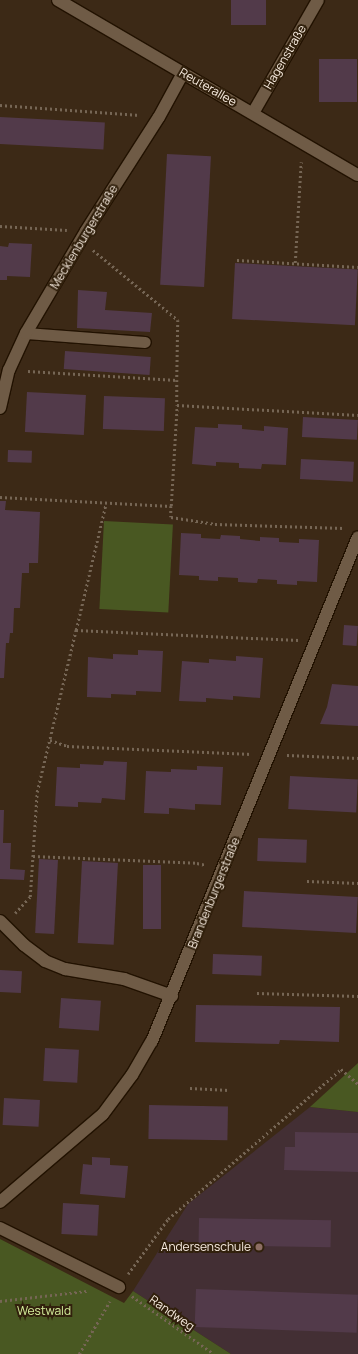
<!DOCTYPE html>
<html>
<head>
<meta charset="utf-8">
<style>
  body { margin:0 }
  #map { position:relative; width:358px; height:1354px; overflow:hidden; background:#3c2916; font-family:Manrope,sans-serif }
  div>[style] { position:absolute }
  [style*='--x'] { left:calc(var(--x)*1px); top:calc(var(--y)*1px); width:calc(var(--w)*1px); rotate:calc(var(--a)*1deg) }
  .education>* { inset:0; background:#432f34 }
  .green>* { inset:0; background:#495822; transform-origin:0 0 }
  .building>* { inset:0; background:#523a4a; transform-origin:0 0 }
  .path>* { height:2.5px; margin-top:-1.25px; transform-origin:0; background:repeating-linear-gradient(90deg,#766655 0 2px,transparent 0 5px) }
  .roads { filter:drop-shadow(1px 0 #221201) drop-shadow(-1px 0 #221201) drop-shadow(0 1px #221201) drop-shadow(0 -1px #221201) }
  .lane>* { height:11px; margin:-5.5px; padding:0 5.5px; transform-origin:5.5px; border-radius:5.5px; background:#6f5b46 }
  .street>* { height:12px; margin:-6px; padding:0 6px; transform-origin:6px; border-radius:6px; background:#6f5b46 }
  .secondary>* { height:12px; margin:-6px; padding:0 6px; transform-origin:6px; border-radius:6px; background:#6f5b46 }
  .dots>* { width:11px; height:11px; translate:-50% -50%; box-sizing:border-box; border:2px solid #31200c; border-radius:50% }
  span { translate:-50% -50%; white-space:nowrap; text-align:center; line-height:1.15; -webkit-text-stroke:4px #31200c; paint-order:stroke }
  .street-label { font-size:12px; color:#f7ebdf }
  .poi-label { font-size:12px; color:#f7ebdf }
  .right { translate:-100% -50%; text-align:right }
  .park-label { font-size:12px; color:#d5ef9c }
</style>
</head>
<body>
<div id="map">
  <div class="education">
    <div style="clip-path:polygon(310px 1107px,358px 1112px,358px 1354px,231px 1354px,133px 1291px,188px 1204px)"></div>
  </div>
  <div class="green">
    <div style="left:104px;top:521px;width:69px;height:88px;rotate:3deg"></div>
    <div style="clip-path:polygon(358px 1063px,358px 1112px,310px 1107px)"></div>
    <div style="clip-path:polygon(0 1239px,124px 1303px,133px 1291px,231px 1354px,0 1354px)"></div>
  </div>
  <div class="building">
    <div style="left:231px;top:0;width:35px;height:25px"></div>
    <div style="left:319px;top:59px;width:38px;height:43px"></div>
    <div style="left:0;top:117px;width:105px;height:27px;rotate:3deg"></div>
    <div style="left:167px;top:154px;width:44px;height:131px;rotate:3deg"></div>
    <div style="clip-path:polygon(9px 243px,32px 244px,30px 277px,7px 276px,7px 280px,0 280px,0 246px,8px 247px)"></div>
    <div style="left:235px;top:263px;width:123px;height:56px;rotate:3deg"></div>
    <div style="clip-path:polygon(78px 290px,107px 292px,105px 310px,152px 313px,150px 332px,77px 328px)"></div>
    <div style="left:65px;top:351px;width:86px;height:18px;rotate:4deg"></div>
    <div style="left:27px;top:392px;width:59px;height:40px;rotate:3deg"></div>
    <div style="left:104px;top:396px;width:61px;height:33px;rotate:2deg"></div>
    <div style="left:303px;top:417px;width:55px;height:20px;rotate:3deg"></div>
    <div style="clip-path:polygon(218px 424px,242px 425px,242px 429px,264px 431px,264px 426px,288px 428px,286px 465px,262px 464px,261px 469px,239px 468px,239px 463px,216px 462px,216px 466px,192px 464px,195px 427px,218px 428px)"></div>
    <div style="left:8px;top:450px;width:24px;height:12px;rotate:2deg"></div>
    <div style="left:301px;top:459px;width:53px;height:20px;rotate:3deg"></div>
    <div style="clip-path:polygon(0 501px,6px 501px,5px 510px,40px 512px,38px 563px,29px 563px,29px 573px,22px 573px,20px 608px,14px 608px,13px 633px,10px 633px,9px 643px,6px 643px,4px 678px,0 678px)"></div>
    <div style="clip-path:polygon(181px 533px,201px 534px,201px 538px,220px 539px,221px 535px,240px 536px,240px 539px,260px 541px,260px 537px,279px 538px,279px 542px,299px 543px,299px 539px,319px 540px,317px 582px,297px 581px,297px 585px,277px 584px,277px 580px,258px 579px,257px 583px,238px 582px,238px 578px,218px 577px,218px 581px,199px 580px,199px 576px,179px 575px)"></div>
    <div style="left:344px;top:625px;width:14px;height:20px;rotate:4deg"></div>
    <div style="clip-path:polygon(138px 650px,163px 651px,161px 692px,136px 691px,136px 695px,111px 694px,111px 698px,87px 697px,88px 657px,113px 659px,113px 654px,138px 655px)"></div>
    <div style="clip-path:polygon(236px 656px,263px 658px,260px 698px,233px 696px,233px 700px,206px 698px,206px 702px,179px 701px,182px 661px,209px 663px,209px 659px,236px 661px)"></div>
    <div style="clip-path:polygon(332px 684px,358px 686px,358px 726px,320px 724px,327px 707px)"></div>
    <div style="clip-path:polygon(104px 761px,127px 762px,125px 800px,102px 798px,101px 803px,78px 802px,78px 807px,55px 806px,57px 767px,80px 768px,80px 764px,103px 765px)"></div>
    <div style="clip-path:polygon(197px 766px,223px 767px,221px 805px,195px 804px,195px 810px,169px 808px,169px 814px,144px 813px,146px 771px,171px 772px,171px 769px,197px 770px)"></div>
    <div style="left:290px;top:776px;width:68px;height:33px;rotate:3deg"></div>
    <div style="clip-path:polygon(0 810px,4px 810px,3px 843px,11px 843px,10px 869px,25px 870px,24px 880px,0 879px)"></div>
    <div style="left:258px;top:838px;width:49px;height:23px;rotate:2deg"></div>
    <div style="left:39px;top:859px;width:19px;height:74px;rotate:3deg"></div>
    <div style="left:82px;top:861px;width:36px;height:82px;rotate:3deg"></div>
    <div style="left:143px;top:865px;width:18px;height:64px"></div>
    <div style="left:244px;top:891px;width:114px;height:36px;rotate:3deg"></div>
    <div style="left:213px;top:954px;width:49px;height:20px;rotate:2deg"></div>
    <div style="left:0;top:970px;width:22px;height:22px;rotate:3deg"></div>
    <div style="left:61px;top:998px;width:40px;height:30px;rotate:4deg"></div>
    <div style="clip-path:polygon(196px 1005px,340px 1007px,339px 1042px,280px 1040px,279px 1044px,195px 1042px)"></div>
    <div style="left:45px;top:1048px;width:34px;height:33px;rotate:3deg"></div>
    <div style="left:4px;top:1098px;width:36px;height:27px;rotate:3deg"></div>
    <div style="left:149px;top:1105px;width:79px;height:34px;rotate:1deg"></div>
    <div style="clip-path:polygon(295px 1132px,358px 1133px,358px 1172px,284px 1170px,285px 1147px,295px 1147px)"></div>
    <div style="clip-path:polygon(92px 1157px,110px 1158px,110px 1165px,128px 1166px,125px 1198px,80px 1194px,83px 1164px,92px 1165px)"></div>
    <div style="left:63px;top:1203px;width:36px;height:31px;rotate:3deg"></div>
    <div style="left:199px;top:1218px;width:132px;height:27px;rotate:1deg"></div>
    <div style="left:196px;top:1289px;width:162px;height:38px;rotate:2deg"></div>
  </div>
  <div class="path">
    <div style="--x:0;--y:105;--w:140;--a:4.1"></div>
    <div style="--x:0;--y:226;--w:67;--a:3.4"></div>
    <div style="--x:93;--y:250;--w:110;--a:39.5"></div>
    <div style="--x:178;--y:320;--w:60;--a:91"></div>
    <div style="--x:237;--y:260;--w:121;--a:3.3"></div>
    <div style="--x:295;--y:263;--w:101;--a:-86.6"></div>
    <div style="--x:28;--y:371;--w:149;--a:3.5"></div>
    <div style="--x:177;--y:380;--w:25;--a:90"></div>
    <div style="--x:0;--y:497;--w:171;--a:3"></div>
    <div style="--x:171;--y:506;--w:11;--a:90"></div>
    <div style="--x:171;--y:517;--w:45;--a:9"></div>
    <div style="--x:215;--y:524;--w:129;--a:1.8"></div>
    <div style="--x:171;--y:506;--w:101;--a:-86.6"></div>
    <div style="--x:177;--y:405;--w:181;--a:3.2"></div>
    <div style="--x:76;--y:630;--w:130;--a:-76.7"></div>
    <div style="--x:50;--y:740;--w:18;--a:19"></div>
    <div style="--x:67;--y:746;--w:185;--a:2.5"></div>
    <div style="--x:287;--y:755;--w:71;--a:2.4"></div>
    <div style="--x:33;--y:856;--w:164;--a:2.4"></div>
    <div style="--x:197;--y:863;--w:9;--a:13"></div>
    <div style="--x:307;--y:881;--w:51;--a:2.2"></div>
    <div style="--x:15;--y:913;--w:22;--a:-47"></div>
    <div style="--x:30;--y:897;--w:105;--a:-86.2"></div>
    <div style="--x:37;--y:792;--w:167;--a:-76.5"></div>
    <div style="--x:76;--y:630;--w:223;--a:2.6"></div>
    <div style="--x:257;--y:993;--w:101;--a:1.7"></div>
    <div style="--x:190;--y:1088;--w:39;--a:3"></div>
    <div style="--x:128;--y:1274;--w:68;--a:-54"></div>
    <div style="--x:168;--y:1219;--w:229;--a:-40.9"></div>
    <div style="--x:341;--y:1069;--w:23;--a:41"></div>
    <div style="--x:132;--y:1296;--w:100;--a:35.3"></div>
    <div style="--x:0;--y:1301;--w:88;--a:-6.6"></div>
    <div style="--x:79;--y:1354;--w:61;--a:-59.7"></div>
  </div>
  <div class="roads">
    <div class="lane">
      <div style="--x:26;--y:333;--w:119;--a:4.3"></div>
    </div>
    <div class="street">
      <div style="--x:253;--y:113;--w:130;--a:-60.1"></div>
      <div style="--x:0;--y:408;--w:39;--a:-77"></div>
      <div style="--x:9;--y:370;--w:41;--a:-65.3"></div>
      <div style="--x:26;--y:333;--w:118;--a:-59.5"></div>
      <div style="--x:86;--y:231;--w:135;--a:-57.4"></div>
      <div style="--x:159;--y:117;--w:50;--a:-61.4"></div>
      <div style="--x:0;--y:921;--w:34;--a:45"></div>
      <div style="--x:24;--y:945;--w:26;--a:37"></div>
      <div style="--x:45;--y:961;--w:22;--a:22"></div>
      <div style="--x:65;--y:969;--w:60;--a:9.6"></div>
      <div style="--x:124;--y:979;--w:51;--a:19.5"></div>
      <div style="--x:0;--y:1202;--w:135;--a:-40.5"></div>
      <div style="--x:103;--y:1114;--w:49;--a:-53.4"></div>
      <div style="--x:132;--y:1075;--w:39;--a:-60"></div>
      <div style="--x:152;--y:1041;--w:544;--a:-67.77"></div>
      <div style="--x:0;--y:1228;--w:133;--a:26.4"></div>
    </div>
    <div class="secondary">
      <div style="--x:58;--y:0;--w:347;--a:30.3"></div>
    </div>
  </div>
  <div class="dots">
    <div style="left:259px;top:1247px;background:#8d6e63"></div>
  </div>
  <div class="street-label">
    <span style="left:285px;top:57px;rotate:-60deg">Hagenstraße</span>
    <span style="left:208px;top:87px;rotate:30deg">Reuterallee</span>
    <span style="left:84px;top:237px;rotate:-59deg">Mecklenburgerstraße</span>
    <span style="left:214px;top:893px;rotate:-68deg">Brandenburgerstraße</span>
    <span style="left:172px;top:1313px;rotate:35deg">Randweg</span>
  </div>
  <div class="poi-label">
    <span class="right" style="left:251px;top:1247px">Andersenschule</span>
  </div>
  <div class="park-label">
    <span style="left:44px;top:1311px">Westwald</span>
  </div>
</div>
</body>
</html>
